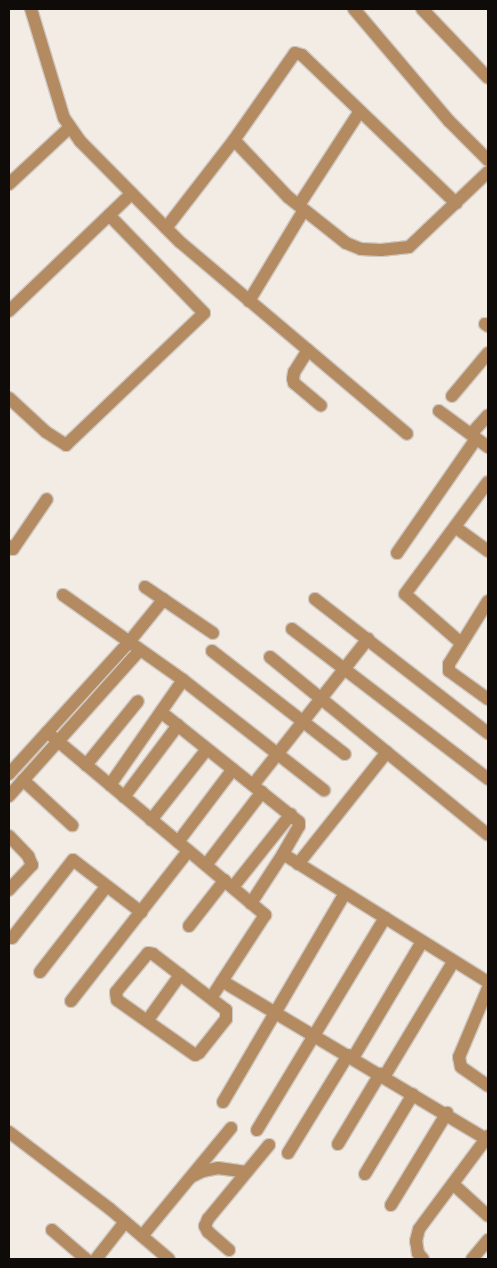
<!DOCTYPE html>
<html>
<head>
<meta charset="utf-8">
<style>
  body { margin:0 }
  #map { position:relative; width:497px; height:1268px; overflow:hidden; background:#f3ece5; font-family:"Titillium Web",sans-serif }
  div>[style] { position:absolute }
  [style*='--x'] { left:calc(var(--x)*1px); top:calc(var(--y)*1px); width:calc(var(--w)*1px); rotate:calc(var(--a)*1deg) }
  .roads { filter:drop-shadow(1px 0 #cec8c2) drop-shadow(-1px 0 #cec8c2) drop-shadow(0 1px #cec8c2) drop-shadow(0 -1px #cec8c2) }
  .minor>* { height:12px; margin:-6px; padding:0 6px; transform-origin:6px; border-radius:6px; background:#b48a61 }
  span { translate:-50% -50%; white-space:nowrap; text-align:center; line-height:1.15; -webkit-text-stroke:4px #fefaf6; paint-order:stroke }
  .frame { position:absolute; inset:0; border:10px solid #0e0b09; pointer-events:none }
</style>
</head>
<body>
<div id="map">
  <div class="roads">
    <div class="minor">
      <div style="--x:31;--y:9;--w:114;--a:73.2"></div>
      <div style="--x:64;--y:118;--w:28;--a:55"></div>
      <div style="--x:80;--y:141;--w:142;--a:45.3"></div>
      <div style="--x:180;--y:242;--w:297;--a:40.2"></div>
      <div style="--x:354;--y:9;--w:147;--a:49.7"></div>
      <div style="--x:449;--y:121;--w:55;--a:45"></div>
      <div style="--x:422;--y:9;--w:95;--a:46.3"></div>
      <div style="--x:234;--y:140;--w:79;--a:46.5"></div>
      <div style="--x:288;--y:197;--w:74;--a:38.4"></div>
      <div style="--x:346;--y:243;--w:16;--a:22"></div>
      <div style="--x:361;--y:249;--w:20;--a:3"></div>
      <div style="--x:381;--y:250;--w:28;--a:-6"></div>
      <div style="--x:409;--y:247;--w:109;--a:-43.5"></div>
      <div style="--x:9;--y:184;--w:82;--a:-43"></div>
      <div style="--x:299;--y:205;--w:112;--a:-57"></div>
      <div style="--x:166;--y:228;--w:111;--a:-52.3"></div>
      <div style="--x:234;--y:140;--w:106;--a:-55"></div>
      <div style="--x:295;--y:53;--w:7;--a:16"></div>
      <div style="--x:302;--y:55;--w:214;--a:43.9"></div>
      <div style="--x:249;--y:301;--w:106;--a:-58.9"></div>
      <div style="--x:9;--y:311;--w:170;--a:-43.8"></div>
      <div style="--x:485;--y:324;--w:4;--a:34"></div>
      <div style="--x:308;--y:350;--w:26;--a:122"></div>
      <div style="--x:294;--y:372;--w:7;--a:98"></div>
      <div style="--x:293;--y:379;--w:4;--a:76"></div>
      <div style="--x:294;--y:383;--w:35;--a:40"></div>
      <div style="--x:452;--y:396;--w:56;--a:-50.1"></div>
      <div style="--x:9;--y:398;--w:50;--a:42.6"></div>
      <div style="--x:46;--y:432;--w:24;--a:33"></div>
      <div style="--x:66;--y:445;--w:191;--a:-43.7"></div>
      <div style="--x:204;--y:313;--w:136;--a:-134.1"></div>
      <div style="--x:439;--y:411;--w:61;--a:36.3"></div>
      <div style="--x:471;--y:434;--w:25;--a:-48"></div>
      <div style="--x:455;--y:527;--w:41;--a:36"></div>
      <div style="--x:9;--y:546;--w:5;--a:37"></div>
      <div style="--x:13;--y:549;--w:60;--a:-55.8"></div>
      <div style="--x:397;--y:553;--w:139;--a:-55.3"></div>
      <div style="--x:145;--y:587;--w:82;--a:34.1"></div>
      <div style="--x:63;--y:595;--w:147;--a:35.3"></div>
      <div style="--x:183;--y:680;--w:179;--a:38"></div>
      <div style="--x:315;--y:599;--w:219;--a:37.8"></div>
      <div style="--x:488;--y:601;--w:74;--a:121.8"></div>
      <div style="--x:449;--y:664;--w:7;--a:90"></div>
      <div style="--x:449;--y:671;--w:48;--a:35.7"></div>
      <div style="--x:292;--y:629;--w:247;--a:37.4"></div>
      <div style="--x:461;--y:643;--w:74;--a:-138.8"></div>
      <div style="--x:405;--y:594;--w:139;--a:-53.5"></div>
      <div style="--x:212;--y:651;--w:168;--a:37.8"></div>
      <div style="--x:270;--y:657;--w:281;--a:39.2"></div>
      <div style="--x:161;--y:712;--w:176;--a:38.6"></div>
      <div style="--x:299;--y:822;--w:4;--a:90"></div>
      <div style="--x:299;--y:826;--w:32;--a:120"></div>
      <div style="--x:283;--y:854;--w:59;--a:123.1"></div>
      <div style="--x:47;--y:732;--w:285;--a:40"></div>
      <div style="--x:265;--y:915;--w:99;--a:123"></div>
      <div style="--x:86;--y:765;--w:82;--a:-50.9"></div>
      <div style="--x:9;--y:774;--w:178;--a:-47.7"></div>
      <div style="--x:129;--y:642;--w:55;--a:-50.9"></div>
      <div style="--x:23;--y:780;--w:67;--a:42.6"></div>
      <div style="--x:110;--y:785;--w:128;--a:-55.2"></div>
      <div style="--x:253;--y:785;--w:186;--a:-51.8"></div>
      <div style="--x:9;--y:796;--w:196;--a:-48.1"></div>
      <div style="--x:124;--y:797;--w:90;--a:-53.1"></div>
      <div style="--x:151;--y:820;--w:90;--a:-51.7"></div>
      <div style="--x:9;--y:836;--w:28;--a:46"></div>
      <div style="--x:28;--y:856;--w:10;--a:66"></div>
      <div style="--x:32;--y:865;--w:34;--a:133"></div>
      <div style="--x:178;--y:842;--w:91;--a:-53"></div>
      <div style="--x:283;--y:854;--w:242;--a:32"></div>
      <div style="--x:298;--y:864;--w:143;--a:-51.5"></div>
      <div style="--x:206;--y:865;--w:92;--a:-52.5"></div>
      <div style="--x:233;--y:887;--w:93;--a:-51.5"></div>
      <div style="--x:189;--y:926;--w:58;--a:-52"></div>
      <div style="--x:12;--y:938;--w:99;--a:-52"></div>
      <div style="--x:73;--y:860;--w:86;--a:37.4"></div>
      <div style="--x:148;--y:953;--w:5;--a:11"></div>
      <div style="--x:153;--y:954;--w:92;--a:37.5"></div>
      <div style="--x:226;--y:1010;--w:9;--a:90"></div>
      <div style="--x:226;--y:1019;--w:43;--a:128.5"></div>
      <div style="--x:199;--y:1053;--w:4;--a:153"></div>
      <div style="--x:195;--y:1055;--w:95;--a:-144.8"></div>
      <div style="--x:117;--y:1000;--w:8;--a:-97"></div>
      <div style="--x:116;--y:992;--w:50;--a:-50.6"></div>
      <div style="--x:40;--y:972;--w:108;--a:-52.2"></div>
      <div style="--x:222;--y:981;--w:308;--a:30.9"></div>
      <div style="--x:488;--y:988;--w:75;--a:112.8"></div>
      <div style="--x:459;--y:1057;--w:10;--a:79"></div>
      <div style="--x:461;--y:1067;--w:33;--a:35"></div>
      <div style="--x:71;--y:1001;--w:190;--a:-52"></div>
      <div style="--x:147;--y:1021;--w:57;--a:-54.3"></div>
      <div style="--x:353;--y:1058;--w:135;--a:-59.3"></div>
      <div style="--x:384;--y:1077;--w:134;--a:-59"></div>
      <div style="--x:223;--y:1102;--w:242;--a:-59.7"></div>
      <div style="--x:257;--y:1130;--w:248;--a:-58.9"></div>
      <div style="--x:9;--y:1132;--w:127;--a:37.3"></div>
      <div style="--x:110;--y:1209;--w:77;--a:40.3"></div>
      <div style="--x:338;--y:1144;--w:82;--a:-59"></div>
      <div style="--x:288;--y:1153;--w:115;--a:-58.5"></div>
      <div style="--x:365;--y:1174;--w:93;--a:-59"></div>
      <div style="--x:191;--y:1177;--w:13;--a:-27"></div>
      <div style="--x:203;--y:1171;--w:15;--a:-11"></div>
      <div style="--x:218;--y:1168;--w:28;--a:8"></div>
      <div style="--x:453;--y:1184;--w:47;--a:42.4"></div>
      <div style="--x:391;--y:1205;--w:108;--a:-58.7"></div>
      <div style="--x:52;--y:1230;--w:45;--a:40.5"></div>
      <div style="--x:142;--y:1236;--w:140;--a:-50.5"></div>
      <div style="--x:229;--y:1250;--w:28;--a:-139"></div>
      <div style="--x:208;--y:1232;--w:7;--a:-117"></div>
      <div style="--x:205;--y:1226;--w:8;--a:-67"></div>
      <div style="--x:208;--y:1219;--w:96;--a:-50.5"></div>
      <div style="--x:96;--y:1259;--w:47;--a:-51.9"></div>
      <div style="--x:423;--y:1259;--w:8;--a:-130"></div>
      <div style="--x:418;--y:1253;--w:12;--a:-99"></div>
      <div style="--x:416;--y:1241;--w:12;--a:-76"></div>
      <div style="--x:419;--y:1229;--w:116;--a:-53.4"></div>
      <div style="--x:472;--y:1259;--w:25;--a:-50"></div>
    </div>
  </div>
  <div class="frame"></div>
</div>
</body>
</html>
